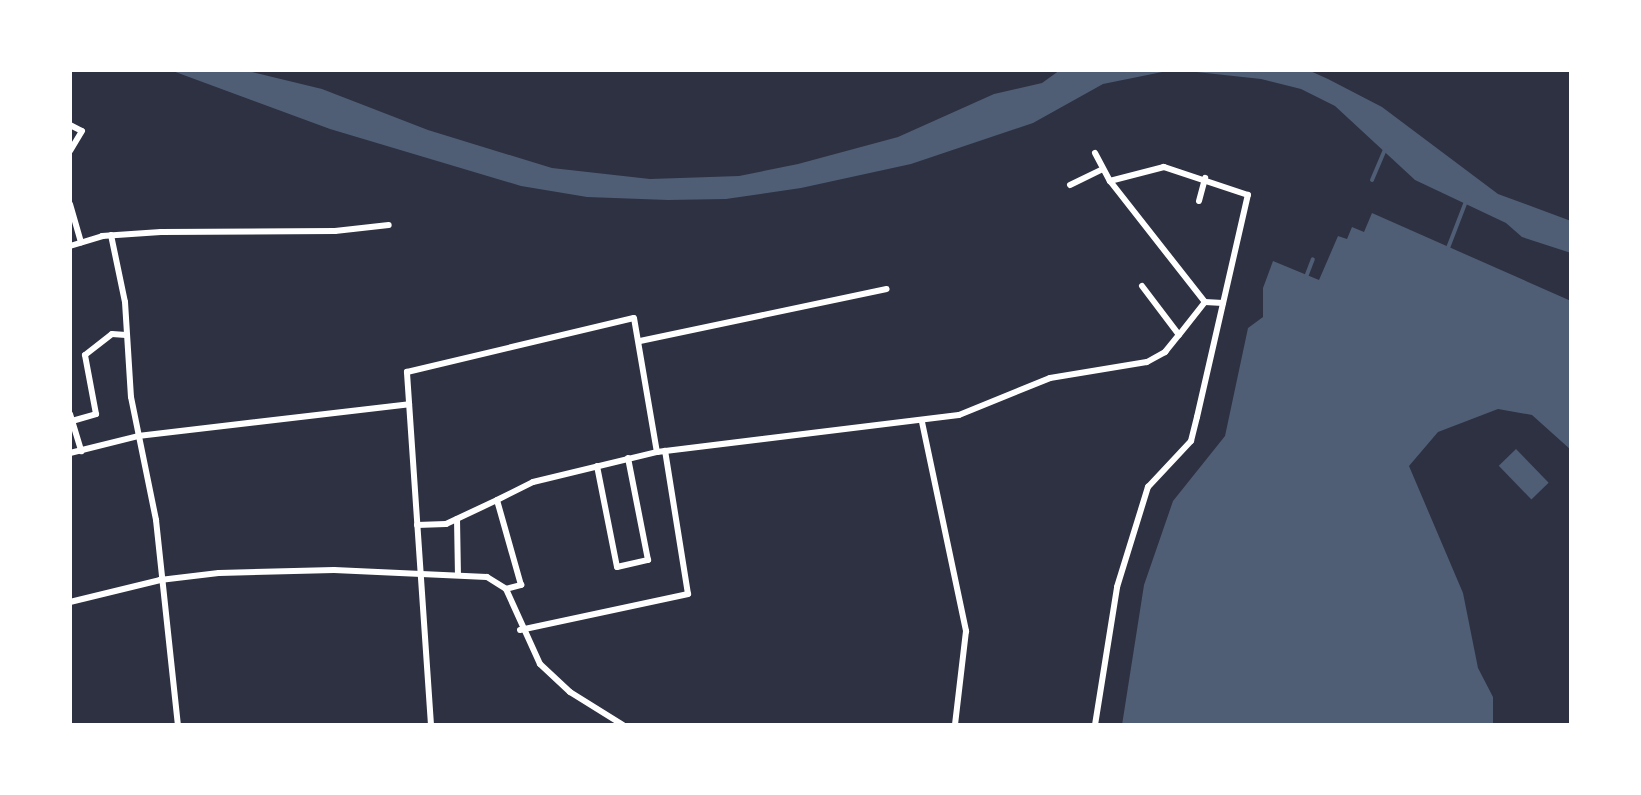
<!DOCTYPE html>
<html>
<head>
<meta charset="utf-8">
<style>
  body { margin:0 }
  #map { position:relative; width:1641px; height:795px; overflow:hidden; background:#2d3142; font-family:Jost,sans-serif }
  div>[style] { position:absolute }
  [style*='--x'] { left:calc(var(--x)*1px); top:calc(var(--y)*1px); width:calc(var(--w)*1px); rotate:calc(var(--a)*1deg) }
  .water>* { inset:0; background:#4f5d75; transform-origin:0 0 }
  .stream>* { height:4px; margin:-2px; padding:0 2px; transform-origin:2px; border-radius:2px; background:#4f5d75 }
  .minor>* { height:6px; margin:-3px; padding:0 3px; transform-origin:3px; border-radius:3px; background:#fff }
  span { translate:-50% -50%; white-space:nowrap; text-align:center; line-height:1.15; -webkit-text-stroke:6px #fff; paint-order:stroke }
  .frame { position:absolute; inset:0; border:72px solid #fff; pointer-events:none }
</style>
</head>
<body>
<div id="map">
  <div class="water">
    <div style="clip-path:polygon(170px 70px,244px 70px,322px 89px,428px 130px,552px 168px,650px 179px,739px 176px,798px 164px,898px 137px,994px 94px,1042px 83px,1060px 70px,1172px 70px,1103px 84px,1033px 123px,911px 164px,801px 188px,726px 199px,668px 200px,587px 197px,521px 186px,330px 129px)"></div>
    <div style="clip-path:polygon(1178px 70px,1308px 70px,1328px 79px,1382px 107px,1498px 194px,1571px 221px,1571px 253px,1522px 237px,1506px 223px,1415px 180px,1335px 106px,1301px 89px,1261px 79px)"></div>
    <div style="clip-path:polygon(1372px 213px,1571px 301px,1571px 450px,1532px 415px,1498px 409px,1438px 432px,1409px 466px,1463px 593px,1478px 668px,1493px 697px,1493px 725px,1122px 725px,1144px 585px,1173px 501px,1225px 436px,1248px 328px,1263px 317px,1263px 288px,1273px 261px,1319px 280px,1338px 236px,1347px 239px,1352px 227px,1364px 232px)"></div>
    <div style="left:1516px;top:449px;width:47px;height:24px;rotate:46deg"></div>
  </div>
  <div class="stream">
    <div style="--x:1372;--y:180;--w:34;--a:-67"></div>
    <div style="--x:1448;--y:248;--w:47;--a:-68.9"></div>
    <div style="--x:1306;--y:277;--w:19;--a:-69"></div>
  </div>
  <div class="minor">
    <div style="--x:70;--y:125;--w:13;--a:27"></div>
    <div style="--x:82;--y:131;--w:23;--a:121"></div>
    <div style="--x:1095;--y:153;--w:32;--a:62"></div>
    <div style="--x:1070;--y:185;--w:34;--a:-26"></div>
    <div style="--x:1199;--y:201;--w:24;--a:-75"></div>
    <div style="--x:70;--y:204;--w:40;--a:74"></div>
    <div style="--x:111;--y:235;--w:68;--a:78.2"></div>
    <div style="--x:125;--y:302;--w:95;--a:86.4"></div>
    <div style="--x:131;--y:397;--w:126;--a:78.5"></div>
    <div style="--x:156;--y:520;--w:206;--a:83.9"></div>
    <div style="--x:70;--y:246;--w:34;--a:-17"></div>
    <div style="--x:102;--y:236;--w:59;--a:-3.9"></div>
    <div style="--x:161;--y:232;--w:174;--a:-0.3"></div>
    <div style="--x:335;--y:231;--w:54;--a:-6.3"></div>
    <div style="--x:1142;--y:286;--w:61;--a:52.9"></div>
    <div style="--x:1179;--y:335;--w:42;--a:-51.8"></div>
    <div style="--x:640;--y:341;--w:252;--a:-11.9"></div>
    <div style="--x:70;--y:414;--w:39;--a:73"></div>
    <div style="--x:72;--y:421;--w:25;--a:-16"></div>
    <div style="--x:96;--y:414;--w:60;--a:-100.6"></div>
    <div style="--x:85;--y:355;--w:34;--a:-38"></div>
    <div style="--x:112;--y:334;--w:14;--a:4"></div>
    <div style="--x:922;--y:422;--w:214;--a:78.1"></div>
    <div style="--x:966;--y:631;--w:95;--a:96.7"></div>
    <div style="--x:70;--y:453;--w:70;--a:-14"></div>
    <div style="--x:138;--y:436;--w:273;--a:-6.7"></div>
    <div style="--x:597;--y:466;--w:103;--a:78.8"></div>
    <div style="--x:617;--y:567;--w:32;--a:-13"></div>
    <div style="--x:648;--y:560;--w:104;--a:-101.1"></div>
    <div style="--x:457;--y:519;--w:56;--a:89"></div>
    <div style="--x:417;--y:525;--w:29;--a:-2"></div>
    <div style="--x:446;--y:524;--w:56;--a:-25.2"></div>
    <div style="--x:506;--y:589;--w:16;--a:-15"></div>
    <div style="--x:521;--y:585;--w:88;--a:-105.8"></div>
    <div style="--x:497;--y:500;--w:40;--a:-26.6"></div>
    <div style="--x:533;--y:482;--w:128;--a:-13.6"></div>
    <div style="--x:657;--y:452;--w:304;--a:-7"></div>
    <div style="--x:959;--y:415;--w:98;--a:-22.1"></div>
    <div style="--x:1050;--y:378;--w:98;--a:-9.4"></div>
    <div style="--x:1147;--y:362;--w:21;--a:-29"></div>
    <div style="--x:1165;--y:352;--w:22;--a:-51"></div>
    <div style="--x:70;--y:602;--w:93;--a:-13.7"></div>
    <div style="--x:160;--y:580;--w:59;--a:-6.8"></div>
    <div style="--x:219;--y:573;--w:115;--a:-1.5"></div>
    <div style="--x:334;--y:570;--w:153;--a:2.6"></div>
    <div style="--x:487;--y:577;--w:22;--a:32"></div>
    <div style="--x:506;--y:589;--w:82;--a:65.6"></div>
    <div style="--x:540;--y:664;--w:41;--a:43"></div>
    <div style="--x:570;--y:692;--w:62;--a:31.9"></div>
    <div style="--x:520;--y:630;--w:172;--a:-12.1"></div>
    <div style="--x:688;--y:594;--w:145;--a:-99.1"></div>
    <div style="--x:431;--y:725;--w:354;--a:-93.9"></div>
    <div style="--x:407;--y:372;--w:233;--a:-13.4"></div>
    <div style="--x:634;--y:318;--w:136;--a:80.3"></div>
    <div style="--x:1095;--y:725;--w:140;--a:-80.9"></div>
    <div style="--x:1117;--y:587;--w:105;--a:-72.8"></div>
    <div style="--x:1148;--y:487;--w:63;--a:-46.9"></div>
    <div style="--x:1191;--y:441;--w:25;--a:-76"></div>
    <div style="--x:1197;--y:417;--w:228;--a:-77.1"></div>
    <div style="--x:1248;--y:195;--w:89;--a:-161.6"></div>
    <div style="--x:1164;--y:167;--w:56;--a:165.5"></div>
    <div style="--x:1110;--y:181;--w:154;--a:51.9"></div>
    <div style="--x:1205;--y:302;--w:18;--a:3"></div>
  </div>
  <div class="frame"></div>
</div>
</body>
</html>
